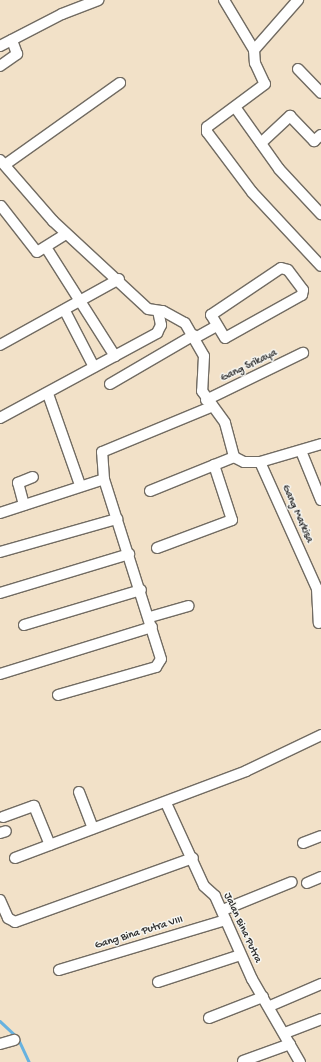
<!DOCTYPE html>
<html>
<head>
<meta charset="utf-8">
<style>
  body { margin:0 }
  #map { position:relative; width:321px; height:1062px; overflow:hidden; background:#f2e1c8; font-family:"Gochi Hand",sans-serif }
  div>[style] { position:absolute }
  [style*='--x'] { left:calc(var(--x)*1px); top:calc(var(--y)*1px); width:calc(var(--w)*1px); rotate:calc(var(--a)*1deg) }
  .stream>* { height:2.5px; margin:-1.25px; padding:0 1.25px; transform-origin:1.25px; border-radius:1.25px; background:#67b2e0 }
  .roads { filter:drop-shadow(1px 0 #716b62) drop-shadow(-1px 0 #716b62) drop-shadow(0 1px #716b62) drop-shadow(0 -1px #716b62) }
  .street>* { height:10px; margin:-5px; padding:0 5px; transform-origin:5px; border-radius:5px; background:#fff }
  span { translate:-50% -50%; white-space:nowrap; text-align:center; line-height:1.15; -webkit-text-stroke:3px #f6f6f2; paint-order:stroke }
  .street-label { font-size:11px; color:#2b2b2b }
</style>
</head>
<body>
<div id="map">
  <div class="stream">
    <div style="--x:0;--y:1021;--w:25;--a:43"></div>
    <div style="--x:18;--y:1038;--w:26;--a:65"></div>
  </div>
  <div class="roads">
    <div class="street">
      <div style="--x:224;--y:0;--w:58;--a:59"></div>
      <div style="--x:254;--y:50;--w:13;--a:86"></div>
      <div style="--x:255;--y:63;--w:23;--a:65"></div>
      <div style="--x:265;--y:84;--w:72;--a:143.4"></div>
      <div style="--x:207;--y:127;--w:5;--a:90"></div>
      <div style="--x:207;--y:132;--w:75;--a:53.1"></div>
      <div style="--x:252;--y:192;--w:101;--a:47"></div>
      <div style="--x:0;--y:46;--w:70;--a:-27.3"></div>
      <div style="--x:62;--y:14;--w:39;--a:-21"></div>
      <div style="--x:254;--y:50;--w:67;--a:-48.7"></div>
      <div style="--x:0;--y:66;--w:21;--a:-35"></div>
      <div style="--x:17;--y:54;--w:15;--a:-110"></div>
      <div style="--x:298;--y:69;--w:33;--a:46"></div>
      <div style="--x:235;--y:107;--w:76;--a:54.6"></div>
      <div style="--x:279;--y:169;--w:62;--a:47"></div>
      <div style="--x:261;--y:143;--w:40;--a:-43"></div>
      <div style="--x:290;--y:116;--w:35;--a:46"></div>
      <div style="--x:314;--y:141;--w:9;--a:-41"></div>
      <div style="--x:0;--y:160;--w:81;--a:49"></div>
      <div style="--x:53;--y:221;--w:129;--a:42.8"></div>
      <div style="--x:148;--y:309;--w:15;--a:8"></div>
      <div style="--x:163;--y:311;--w:25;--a:29"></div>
      <div style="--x:185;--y:323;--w:38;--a:60"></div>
      <div style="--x:204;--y:356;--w:35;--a:93"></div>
      <div style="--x:202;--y:391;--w:39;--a:54"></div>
      <div style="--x:225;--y:423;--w:35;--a:75"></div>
      <div style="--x:234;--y:457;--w:11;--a:27"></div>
      <div style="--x:244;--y:462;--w:16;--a:0"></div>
      <div style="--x:260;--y:462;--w:64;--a:-16.4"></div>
      <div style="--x:6;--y:164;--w:140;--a:-35.4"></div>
      <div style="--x:1;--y:206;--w:58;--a:52"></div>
      <div style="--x:37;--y:252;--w:34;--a:-32"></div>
      <div style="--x:47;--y:249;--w:127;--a:57.6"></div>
      <div style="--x:281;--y:268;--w:7;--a:16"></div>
      <div style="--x:288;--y:270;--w:25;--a:53"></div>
      <div style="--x:303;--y:290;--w:5;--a:101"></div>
      <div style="--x:302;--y:295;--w:88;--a:150.8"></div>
      <div style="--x:225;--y:338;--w:27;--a:-121"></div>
      <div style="--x:211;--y:315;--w:84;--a:-33.9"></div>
      <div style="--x:65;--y:311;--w:63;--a:62.6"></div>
      <div style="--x:195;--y:338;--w:25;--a:-29"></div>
      <div style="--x:0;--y:345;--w:136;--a:-29"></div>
      <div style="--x:110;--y:384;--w:97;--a:-30.3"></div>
      <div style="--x:48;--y:394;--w:96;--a:70.6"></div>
      <div style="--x:206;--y:400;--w:108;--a:-25.9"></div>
      <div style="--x:0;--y:418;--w:179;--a:-28.4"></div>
      <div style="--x:157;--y:333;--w:9;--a:-63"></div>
      <div style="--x:161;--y:325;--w:14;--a:-102"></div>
      <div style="--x:301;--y:451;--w:53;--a:67.8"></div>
      <div style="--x:260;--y:462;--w:139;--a:65.8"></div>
      <div style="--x:317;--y:589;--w:34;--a:87"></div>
      <div style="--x:150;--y:491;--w:91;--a:-22"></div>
      <div style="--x:24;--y:505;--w:23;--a:-105"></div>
      <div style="--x:18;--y:483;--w:16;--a:-22"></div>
      <div style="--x:0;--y:513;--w:109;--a:-18.1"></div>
      <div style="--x:157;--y:548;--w:80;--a:-20.5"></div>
      <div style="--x:232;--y:520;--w:58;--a:-108.1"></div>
      <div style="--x:0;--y:552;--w:122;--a:-15.8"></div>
      <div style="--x:0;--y:593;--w:135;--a:-16.8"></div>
      <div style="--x:150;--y:617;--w:40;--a:-16"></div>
      <div style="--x:24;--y:625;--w:122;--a:-16.7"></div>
      <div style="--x:0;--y:674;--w:159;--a:-17.2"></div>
      <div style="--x:58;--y:695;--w:102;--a:-15.9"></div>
      <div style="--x:156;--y:667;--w:9;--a:-58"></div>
      <div style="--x:161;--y:659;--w:189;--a:-107.6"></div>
      <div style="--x:104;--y:479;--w:27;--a:-94"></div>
      <div style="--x:102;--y:452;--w:120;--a:-22.5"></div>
      <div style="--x:79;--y:792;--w:39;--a:69"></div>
      <div style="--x:166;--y:803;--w:91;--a:65.4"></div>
      <div style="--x:204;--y:886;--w:15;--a:42"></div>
      <div style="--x:215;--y:896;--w:91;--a:66"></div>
      <div style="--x:252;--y:979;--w:96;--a:60"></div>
      <div style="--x:3;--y:817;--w:33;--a:-20"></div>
      <div style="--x:34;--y:806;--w:42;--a:67.7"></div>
      <div style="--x:0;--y:833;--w:6;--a:-18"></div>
      <div style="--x:303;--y:843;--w:19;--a:-21"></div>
      <div style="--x:15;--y:858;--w:247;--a:-20.6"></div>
      <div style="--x:246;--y:771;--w:83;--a:-25.6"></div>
      <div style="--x:307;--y:883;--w:15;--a:-23"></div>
      <div style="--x:0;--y:900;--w:20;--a:66"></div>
      <div style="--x:8;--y:918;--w:8;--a:30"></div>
      <div style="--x:15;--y:922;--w:189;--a:-19.8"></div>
      <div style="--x:223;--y:910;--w:74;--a:-22.1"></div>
      <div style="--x:59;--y:970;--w:174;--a:-16.7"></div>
      <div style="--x:158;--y:982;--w:86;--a:-18.2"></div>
      <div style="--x:270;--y:1006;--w:56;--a:-23.3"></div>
      <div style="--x:209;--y:1018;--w:58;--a:-21.3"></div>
      <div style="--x:285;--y:1033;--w:39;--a:-21"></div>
      <div style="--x:0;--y:1044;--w:15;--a:-16"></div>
      <div style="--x:243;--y:1061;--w:50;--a:-19.9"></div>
    </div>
  </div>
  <div class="street-label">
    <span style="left:249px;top:366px;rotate:-26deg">Gang Srikaya</span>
    <span style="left:297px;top:514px;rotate:66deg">Gang Markisa</span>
    <span style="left:242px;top:928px;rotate:65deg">Jalan Bina Putra</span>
    <span style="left:139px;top:933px;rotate:-17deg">Gang Bina Putra VIII</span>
  </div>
</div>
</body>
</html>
